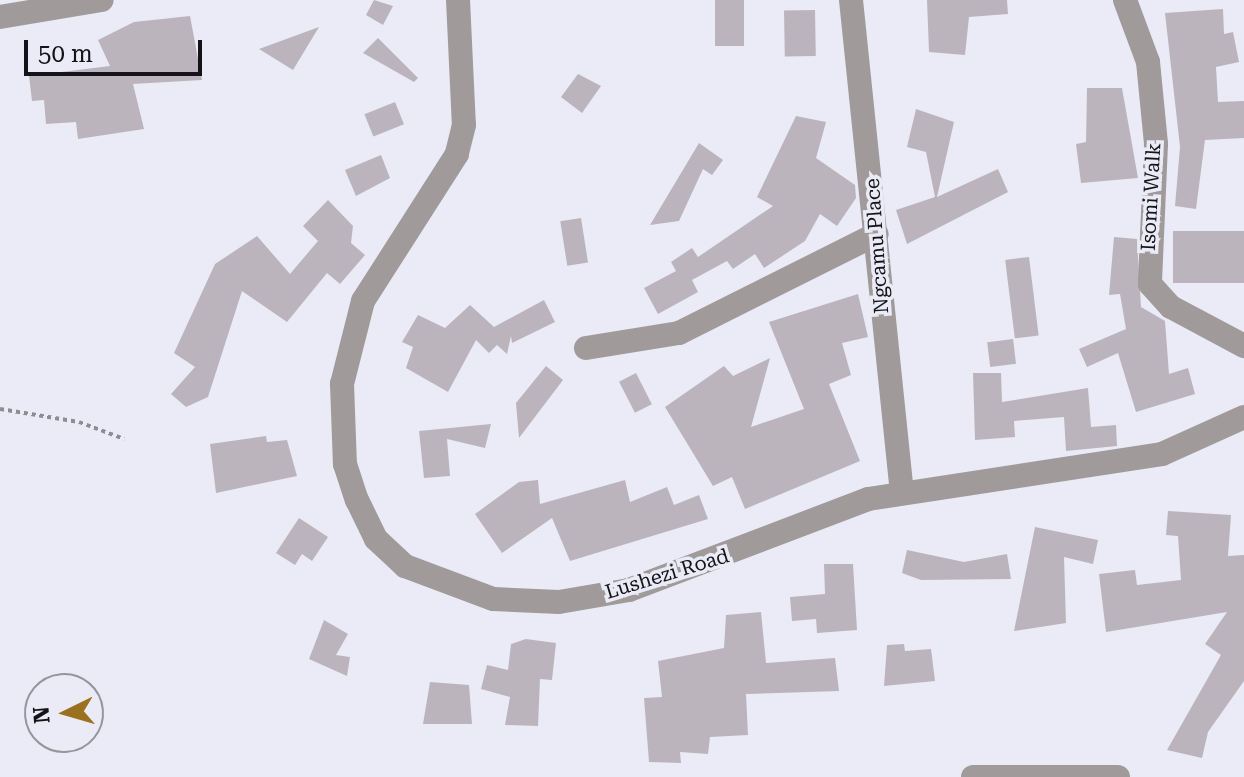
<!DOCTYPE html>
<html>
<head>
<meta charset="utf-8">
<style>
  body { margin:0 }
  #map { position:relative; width:1244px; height:777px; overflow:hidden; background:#eaebf6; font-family:"Roboto Serif",serif }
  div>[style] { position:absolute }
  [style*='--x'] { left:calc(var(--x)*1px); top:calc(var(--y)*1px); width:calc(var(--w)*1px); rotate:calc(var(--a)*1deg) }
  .building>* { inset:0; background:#bcb4bc; transform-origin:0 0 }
  .path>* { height:4px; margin-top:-2px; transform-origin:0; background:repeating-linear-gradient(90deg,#8c8c94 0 4px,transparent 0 8px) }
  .minor>* { height:24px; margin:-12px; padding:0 12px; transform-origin:12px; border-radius:12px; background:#a09a9b }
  span { translate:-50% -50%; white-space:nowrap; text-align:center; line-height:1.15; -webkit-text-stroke:7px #eaebf6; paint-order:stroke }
  .street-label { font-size:20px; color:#141418 }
  .north { position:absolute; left:24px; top:673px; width:80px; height:80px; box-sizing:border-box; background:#eaebf6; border:2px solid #94959d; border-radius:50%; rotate:265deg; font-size:22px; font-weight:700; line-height:32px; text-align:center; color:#141418 }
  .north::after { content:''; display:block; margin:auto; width:28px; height:36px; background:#9b711f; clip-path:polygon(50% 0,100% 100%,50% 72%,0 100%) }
  .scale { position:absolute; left:24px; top:40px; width:178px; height:36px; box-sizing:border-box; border:4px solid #141418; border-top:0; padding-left:10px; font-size:24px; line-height:28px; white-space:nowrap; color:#141418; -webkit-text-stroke:6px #eaebf6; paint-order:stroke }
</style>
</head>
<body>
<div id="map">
  <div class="building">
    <div style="clip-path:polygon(374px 0,393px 6px,383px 25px,366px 15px)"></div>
    <div style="left:715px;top:0;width:29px;height:46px"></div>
    <div style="clip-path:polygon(927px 0,1007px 0,1008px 14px,969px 17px,965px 55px,929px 52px)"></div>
    <div style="clip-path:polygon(1223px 9px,1224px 34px,1233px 32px,1239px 62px,1216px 67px,1218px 102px,1244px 101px,1244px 138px,1205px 140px,1196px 209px,1175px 206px,1180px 147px,1165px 13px)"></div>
    <div style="left:815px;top:10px;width:46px;height:31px;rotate:89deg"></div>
    <div style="clip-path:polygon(190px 16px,202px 80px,133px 84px,144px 129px,78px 139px,76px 122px,46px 124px,44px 100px,32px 101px,29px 76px,110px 66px,98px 40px,134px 22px)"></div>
    <div style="clip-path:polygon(319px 27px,293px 70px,259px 49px)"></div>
    <div style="clip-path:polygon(378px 38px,418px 78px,414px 82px,363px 53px)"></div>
    <div style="clip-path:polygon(578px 74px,601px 86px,582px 113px,561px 97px)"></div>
    <div style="clip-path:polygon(1087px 88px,1122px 88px,1138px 178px,1081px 183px,1076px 144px,1086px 142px)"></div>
    <div style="left:395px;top:102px;width:24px;height:33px;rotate:68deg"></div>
    <div style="clip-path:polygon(916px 109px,954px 122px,937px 197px,998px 169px,1008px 192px,907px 244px,896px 210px,935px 197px,926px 152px,907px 147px)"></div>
    <div style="clip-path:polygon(796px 116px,826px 122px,816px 158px,855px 185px,856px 198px,837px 226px,820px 214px,805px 241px,764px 268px,755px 254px,733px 269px,727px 261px,692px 280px,698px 292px,658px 314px,644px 288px,676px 271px,671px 262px,692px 248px,698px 257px,773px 206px,757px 197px)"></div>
    <div style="clip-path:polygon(699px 143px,723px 160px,712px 175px,703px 169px,679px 221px,650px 225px)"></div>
    <div style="clip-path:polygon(381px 155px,390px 178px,356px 196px,345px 170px)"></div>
    <div style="clip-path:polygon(328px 200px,353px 226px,351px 243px,365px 255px,340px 284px,327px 273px,287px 322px,242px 291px,208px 397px,186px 407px,171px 394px,195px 367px,174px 353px,215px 264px,257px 236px,290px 274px,318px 241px,303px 226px)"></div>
    <div style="left:581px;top:218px;width:45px;height:21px;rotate:81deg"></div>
    <div style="left:1244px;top:231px;width:52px;height:71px;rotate:90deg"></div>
    <div style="clip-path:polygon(1114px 237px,1137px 239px,1141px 307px,1165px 321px,1169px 374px,1188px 368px,1195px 394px,1136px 412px,1118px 353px,1087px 367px,1079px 349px,1126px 329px,1120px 294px,1109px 295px)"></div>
    <div style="left:1029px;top:257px;width:79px;height:24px;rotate:83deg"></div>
    <div style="clip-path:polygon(858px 294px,868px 337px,842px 343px,851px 375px,829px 384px,860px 461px,745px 509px,732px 477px,713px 486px,665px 407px,724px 366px,733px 376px,770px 358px,751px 427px,804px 409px,769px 322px)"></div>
    <div style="clip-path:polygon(544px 300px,555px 322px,512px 343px,511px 336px,507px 354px,497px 345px,489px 353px,476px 340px,448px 392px,406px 368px,413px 347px,402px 342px,418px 315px,445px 328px,470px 305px,494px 327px)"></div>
    <div style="left:1013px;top:339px;width:25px;height:26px;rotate:83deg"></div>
    <div style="clip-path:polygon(546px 366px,563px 380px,519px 438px,516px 403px)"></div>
    <div style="left:636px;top:373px;width:35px;height:19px;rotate:63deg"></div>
    <div style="clip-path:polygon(973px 373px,1001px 373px,1002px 402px,1088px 388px,1091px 427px,1116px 425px,1117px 446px,1066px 451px,1064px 417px,1014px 421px,1015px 437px,975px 440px)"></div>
    <div style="clip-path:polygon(491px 424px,485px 448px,447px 439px,450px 476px,424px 478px,419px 431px)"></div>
    <div style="clip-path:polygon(266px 436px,267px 442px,287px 440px,297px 476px,216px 493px,210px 444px)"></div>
    <div style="clip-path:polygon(538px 480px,540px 504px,625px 480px,630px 502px,667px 487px,674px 505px,699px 495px,708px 519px,570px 561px,552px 518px,502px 553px,475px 514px,519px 482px)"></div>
    <div style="clip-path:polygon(1168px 511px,1231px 515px,1228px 556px,1244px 555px,1244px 681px,1208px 732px,1202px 758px,1167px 750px,1221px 655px,1205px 644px,1227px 612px,1106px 632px,1099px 574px,1135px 570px,1137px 585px,1181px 580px,1178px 536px,1166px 535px)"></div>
    <div style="clip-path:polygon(299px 518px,328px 537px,312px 561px,302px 554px,295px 565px,276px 553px)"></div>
    <div style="clip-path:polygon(1035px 527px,1098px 540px,1093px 564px,1064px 557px,1066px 623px,1014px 631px)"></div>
    <div style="clip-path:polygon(907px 550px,964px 562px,1007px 554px,1011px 579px,921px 580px,902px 573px)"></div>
    <div style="clip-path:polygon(824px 564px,853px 564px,857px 630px,817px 633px,816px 619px,792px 621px,790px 597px,825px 594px)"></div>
    <div style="clip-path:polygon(761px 612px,766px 663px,835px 658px,839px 691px,746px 694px,748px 735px,710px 737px,708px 754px,680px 752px,681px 763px,649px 762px,644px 698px,662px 697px,658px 661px,724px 648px,726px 615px)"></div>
    <div style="clip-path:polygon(324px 620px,348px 634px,336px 655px,350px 657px,347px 676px,309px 659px)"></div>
    <div style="clip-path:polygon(526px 639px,556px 643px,552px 680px,540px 679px,538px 726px,505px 725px,510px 697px,481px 689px,487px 665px,508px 670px,511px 644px)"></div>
    <div style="clip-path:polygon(904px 644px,905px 651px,931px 649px,935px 681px,884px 686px,887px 645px)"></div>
    <div style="clip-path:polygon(430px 682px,469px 685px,472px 724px,423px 724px)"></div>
  </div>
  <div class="path">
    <div style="--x:0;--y:409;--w:80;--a:9.3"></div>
    <div style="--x:79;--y:422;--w:48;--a:20.7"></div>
  </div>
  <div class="minor">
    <div style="--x:458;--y:0;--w:125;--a:87.3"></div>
    <div style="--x:464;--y:125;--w:30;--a:104"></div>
    <div style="--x:457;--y:154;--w:174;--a:122.6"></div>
    <div style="--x:363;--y:301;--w:86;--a:104.2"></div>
    <div style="--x:342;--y:384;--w:80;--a:87.9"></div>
    <div style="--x:345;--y:464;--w:38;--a:72"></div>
    <div style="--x:357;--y:500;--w:43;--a:64"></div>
    <div style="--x:376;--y:539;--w:40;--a:43"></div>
    <div style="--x:405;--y:566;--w:94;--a:20.6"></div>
    <div style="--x:493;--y:599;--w:66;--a:2.6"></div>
    <div style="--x:559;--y:602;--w:71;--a:-9.7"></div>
    <div style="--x:629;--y:590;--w:256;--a:-20.8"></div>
    <div style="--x:868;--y:499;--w:297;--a:-8.7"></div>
    <div style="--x:1162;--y:454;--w:90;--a:-24.3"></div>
    <div style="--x:851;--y:0;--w:495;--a:84.1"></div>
    <div style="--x:1125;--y:0;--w:66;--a:69.6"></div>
    <div style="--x:1148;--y:62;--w:82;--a:84.4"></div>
    <div style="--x:1156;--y:144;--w:140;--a:92.5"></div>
    <div style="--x:1150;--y:284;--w:31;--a:48"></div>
    <div style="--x:1171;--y:307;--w:83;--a:28.1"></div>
    <div style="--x:0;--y:17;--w:103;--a:-9.5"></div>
    <div style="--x:586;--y:348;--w:94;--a:-9.2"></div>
    <div style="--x:679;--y:333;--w:221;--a:-26.6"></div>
    <div style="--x:973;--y:777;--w:145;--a:0"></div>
  </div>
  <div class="street-label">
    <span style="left:1151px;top:197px;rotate:-87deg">Isomi Walk</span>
    <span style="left:877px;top:246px;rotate:-94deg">Ngcamu Place</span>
    <span style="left:667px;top:574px;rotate:-17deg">Lushezi Road</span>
  </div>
  <div class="north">N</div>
  <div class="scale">50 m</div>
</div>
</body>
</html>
